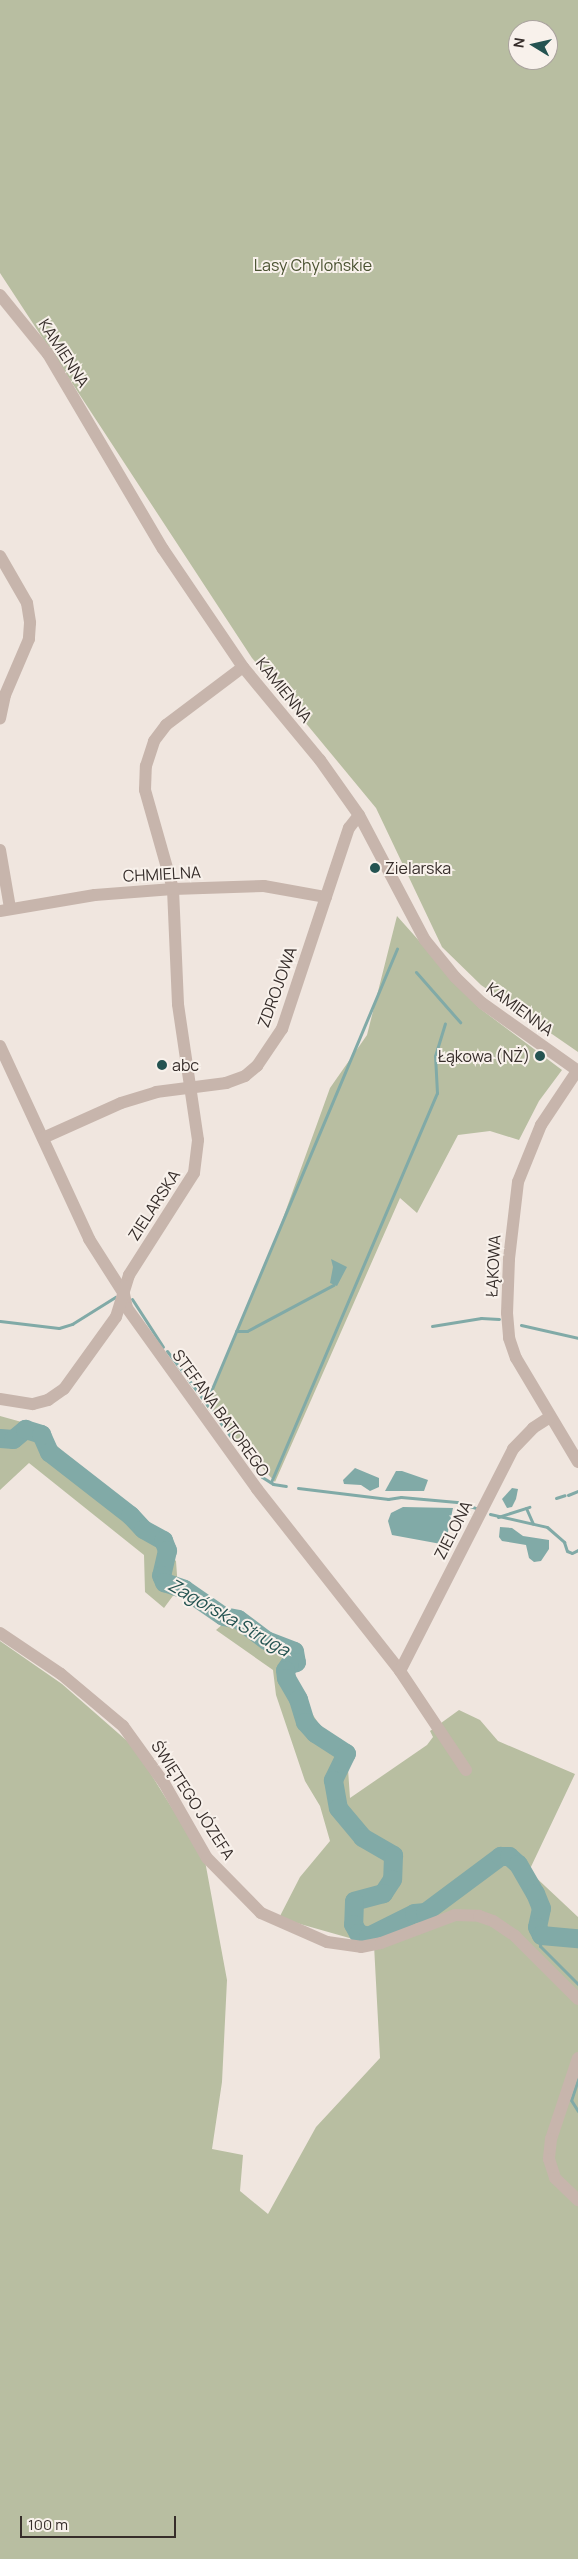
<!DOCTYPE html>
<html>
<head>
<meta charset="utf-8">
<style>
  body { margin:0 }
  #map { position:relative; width:578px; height:2559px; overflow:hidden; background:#f0e6df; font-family:Manrope,sans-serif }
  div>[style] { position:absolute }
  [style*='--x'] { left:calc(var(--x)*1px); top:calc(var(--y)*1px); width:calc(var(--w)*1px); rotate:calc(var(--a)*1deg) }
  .green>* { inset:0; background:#b8bea1 }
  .water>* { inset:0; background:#81aaa7 }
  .stream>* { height:3px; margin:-1.5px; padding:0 1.5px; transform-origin:1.5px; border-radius:1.5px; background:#81aaa7 }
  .river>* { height:19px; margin:-9.5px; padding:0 9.5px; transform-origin:9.5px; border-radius:9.5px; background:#81aaa7 }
  .minor>* { height:12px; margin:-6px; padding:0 6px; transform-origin:6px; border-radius:6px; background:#c7b5ac }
  .dots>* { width:14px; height:14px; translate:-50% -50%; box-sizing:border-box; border:2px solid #f8f1eb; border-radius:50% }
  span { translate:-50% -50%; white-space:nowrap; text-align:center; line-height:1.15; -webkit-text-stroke:4px #f8f1eb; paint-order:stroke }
  .park-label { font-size:16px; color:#4a5231 }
  .street-label { font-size:16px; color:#362d2a }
  .poi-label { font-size:16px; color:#362d2a }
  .left { translate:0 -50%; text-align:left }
  .right { translate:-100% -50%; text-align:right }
  .water-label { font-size:18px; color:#245351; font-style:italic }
  .north { position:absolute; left:508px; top:20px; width:50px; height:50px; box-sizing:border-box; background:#f8f1eb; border:1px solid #aaa39e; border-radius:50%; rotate:279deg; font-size:14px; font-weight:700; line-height:20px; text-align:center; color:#362d2a }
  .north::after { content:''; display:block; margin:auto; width:18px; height:22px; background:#245351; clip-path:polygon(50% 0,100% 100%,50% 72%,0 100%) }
  .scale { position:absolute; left:20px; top:2516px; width:156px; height:22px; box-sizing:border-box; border:2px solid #362d2a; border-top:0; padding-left:6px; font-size:15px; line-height:18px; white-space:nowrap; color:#362d2a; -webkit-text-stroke:4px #f8f1eb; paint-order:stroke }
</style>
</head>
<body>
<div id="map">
  <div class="green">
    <div style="clip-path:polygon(evenodd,0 0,578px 0,578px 1052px,481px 985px,442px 947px,376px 808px,252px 658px,0 273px,0 0,518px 30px,548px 30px,548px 60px,518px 60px,518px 30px)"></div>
    <div style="clip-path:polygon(397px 916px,478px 1007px,562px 1070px,539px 1101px,519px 1140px,490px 1131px,458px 1135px,417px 1213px,400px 1198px,275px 1482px,206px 1406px,269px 1257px,330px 1088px,367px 1035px)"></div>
    <div style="clip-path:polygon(0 1416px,36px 1426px,176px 1561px,178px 1589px,164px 1608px,145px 1592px,144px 1555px,29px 1463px,0 1490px)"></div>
    <div style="clip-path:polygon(223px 1624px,256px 1629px,290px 1655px,293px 1681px,313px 1715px,326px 1735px,341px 1739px,353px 1754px,348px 1769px,350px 1798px,427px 1745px,433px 1737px,430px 1731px,459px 1710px,480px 1720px,498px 1741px,575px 1774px,529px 1871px,578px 1917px,578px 2559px,0 2559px,0 1641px,62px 1684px,134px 1747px,205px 1861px,227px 1980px,222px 2082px,212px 2149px,243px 2155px,240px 2191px,268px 2214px,316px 2127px,380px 2058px,374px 1945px,279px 1918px,300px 1877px,330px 1841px,320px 1806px,305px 1781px,276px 1695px,273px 1670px,216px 1630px)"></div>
  </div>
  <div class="water">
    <div style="clip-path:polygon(331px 1259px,347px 1267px,337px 1286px,330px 1283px,333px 1267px)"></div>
    <div style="clip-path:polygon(355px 1468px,379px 1478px,379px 1487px,370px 1491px,361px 1485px,344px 1484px,343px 1480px)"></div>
    <div style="clip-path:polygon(396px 1471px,402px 1471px,428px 1480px,424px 1491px,385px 1491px)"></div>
    <div style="clip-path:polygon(512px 1488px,518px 1489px,516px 1499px,512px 1507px,507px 1508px,502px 1499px)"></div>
    <div style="clip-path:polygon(403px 1507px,453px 1508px,446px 1541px,441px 1544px,392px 1535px,388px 1521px,391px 1513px)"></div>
    <div style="clip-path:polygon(500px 1527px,512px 1528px,523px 1536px,549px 1540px,549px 1549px,541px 1561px,534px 1562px,529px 1558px,526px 1545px,502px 1541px,499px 1537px)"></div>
  </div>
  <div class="stream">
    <div style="--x:416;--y:972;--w:67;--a:48.7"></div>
    <div style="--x:132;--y:1299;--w:57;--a:57.1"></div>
    <div style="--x:0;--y:1321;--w:59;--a:6.8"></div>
    <div style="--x:59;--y:1328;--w:14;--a:-17"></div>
    <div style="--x:72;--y:1324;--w:51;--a:-32.1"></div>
    <div style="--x:521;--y:1325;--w:58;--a:12.8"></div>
    <div style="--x:432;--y:1326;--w:50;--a:-9.3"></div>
    <div style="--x:481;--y:1318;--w:18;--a:3"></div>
    <div style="--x:236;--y:1331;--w:11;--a:0"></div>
    <div style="--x:247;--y:1331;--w:98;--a:-28.1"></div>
    <div style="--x:167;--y:1351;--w:25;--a:53"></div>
    <div style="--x:188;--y:1379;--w:77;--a:53.4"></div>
    <div style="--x:206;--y:1403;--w:493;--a:-67.2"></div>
    <div style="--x:242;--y:1451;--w:33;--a:52"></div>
    <div style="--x:262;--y:1477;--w:13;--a:32"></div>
    <div style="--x:273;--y:1484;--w:13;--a:9"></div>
    <div style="--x:271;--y:1482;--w:423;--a:-66.9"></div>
    <div style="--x:437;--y:1093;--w:37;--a:-93"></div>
    <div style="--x:435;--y:1056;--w:34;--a:-73"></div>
    <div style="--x:298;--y:1488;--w:91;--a:7"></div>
    <div style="--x:388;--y:1499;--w:13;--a:-9"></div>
    <div style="--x:401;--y:1497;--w:56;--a:5.1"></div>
    <div style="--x:457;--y:1502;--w:20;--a:18"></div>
    <div style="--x:568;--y:1495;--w:11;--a:-22"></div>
    <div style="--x:556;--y:1498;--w:9;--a:-18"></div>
    <div style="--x:526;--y:1508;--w:17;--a:66"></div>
    <div style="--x:490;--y:1514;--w:58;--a:12.8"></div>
    <div style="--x:547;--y:1527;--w:23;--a:41"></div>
    <div style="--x:564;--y:1542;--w:9;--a:72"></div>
    <div style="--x:567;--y:1551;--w:5;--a:22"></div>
    <div style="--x:572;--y:1553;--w:7;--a:-27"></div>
    <div style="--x:498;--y:1517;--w:33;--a:-18"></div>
    <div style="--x:541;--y:1935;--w:11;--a:95"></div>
    <div style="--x:540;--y:1946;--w:54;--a:45"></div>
    <div style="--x:578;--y:2079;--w:22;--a:108"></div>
    <div style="--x:571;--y:2100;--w:13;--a:58"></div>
  </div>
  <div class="river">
    <div style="--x:0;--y:1438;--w:13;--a:4"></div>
    <div style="--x:13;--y:1439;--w:16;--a:-40"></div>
    <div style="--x:25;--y:1429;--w:17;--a:17"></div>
    <div style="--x:41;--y:1434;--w:20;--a:66"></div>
    <div style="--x:49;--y:1452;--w:103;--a:37.9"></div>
    <div style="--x:130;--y:1515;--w:19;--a:47"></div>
    <div style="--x:143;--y:1529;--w:23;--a:29"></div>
    <div style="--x:163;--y:1540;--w:11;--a:68"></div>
    <div style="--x:167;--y:1550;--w:26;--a:103"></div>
    <div style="--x:161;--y:1575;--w:8;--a:67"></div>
    <div style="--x:164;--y:1582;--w:21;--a:19"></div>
    <div style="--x:184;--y:1589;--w:47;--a:34.7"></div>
    <div style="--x:223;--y:1616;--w:15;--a:11"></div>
    <div style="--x:238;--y:1619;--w:35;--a:37"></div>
    <div style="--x:266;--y:1640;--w:30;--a:21"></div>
    <div style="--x:294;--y:1651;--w:11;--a:80"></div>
    <div style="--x:296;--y:1662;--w:7;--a:164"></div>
    <div style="--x:289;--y:1664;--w:7;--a:124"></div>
    <div style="--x:285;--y:1670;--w:8;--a:83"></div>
    <div style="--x:286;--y:1678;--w:24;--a:60"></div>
    <div style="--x:298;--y:1699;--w:24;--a:73"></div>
    <div style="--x:305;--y:1722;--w:15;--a:48"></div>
    <div style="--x:315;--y:1733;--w:37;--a:33"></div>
    <div style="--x:346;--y:1753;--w:30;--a:116"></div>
    <div style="--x:333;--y:1780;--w:28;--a:80"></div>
    <div style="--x:338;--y:1808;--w:38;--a:50"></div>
    <div style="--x:362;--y:1837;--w:36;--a:30"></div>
    <div style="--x:393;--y:1855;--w:24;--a:92"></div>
    <div style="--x:392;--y:1879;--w:17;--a:123"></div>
    <div style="--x:383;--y:1893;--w:30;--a:165"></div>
    <div style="--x:354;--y:1901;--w:23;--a:92"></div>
    <div style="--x:353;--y:1924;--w:10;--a:61"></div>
    <div style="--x:358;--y:1933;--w:10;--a:17"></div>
    <div style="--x:368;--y:1936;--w:51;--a:-26.6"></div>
    <div style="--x:414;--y:1913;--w:11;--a:-5"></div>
    <div style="--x:425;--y:1912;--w:94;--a:-36.7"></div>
    <div style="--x:500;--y:1856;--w:9;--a:0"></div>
    <div style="--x:509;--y:1856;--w:12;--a:42"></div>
    <div style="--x:518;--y:1864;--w:34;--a:60"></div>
    <div style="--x:535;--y:1893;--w:16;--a:68"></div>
    <div style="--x:541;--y:1908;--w:19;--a:102"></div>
    <div style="--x:537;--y:1927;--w:9;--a:63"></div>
    <div style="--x:541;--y:1935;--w:37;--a:5"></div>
  </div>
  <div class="minor">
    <div style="--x:0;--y:295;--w:76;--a:50.9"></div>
    <div style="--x:48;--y:354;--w:226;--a:59.5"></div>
    <div style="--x:163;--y:549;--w:143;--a:55.9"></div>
    <div style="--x:243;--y:667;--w:121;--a:50.4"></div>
    <div style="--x:320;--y:760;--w:67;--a:54.7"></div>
    <div style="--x:359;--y:815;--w:141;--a:62.2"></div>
    <div style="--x:425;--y:940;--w:48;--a:51"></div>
    <div style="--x:455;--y:977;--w:37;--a:44"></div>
    <div style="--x:482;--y:1003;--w:118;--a:35.3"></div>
    <div style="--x:0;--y:556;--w:54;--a:60.1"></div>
    <div style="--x:27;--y:603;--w:20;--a:81"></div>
    <div style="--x:30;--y:623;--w:16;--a:94"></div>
    <div style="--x:29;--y:639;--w:61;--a:113.2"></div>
    <div style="--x:5;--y:695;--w:24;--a:102"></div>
    <div style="--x:0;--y:850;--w:59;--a:80.2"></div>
    <div style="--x:0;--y:911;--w:96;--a:-9.6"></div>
    <div style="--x:95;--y:895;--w:78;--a:-4.4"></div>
    <div style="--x:173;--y:889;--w:91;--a:-1.9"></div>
    <div style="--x:264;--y:886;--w:63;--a:10.1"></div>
    <div style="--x:0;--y:1046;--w:213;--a:65.2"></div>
    <div style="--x:89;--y:1239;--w:65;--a:57.5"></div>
    <div style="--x:124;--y:1294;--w:14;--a:78"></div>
    <div style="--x:127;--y:1308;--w:223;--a:54.3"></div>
    <div style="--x:257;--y:1489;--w:231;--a:51.8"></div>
    <div style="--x:400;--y:1671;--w:119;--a:56.3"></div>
    <div style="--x:577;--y:1071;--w:65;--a:123.7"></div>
    <div style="--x:541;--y:1125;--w:61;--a:112"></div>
    <div style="--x:518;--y:1182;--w:78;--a:96.7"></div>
    <div style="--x:509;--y:1259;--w:54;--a:92.1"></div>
    <div style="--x:507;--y:1313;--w:25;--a:85"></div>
    <div style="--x:509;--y:1338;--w:21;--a:71"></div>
    <div style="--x:516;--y:1358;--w:121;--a:59.2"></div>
    <div style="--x:43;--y:1138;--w:85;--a:-24.2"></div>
    <div style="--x:121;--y:1103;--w:37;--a:-17"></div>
    <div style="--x:156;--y:1092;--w:71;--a:-7.3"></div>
    <div style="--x:226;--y:1083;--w:20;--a:-20"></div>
    <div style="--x:245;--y:1076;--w:16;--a:-40"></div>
    <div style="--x:257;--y:1066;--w:45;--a:-56"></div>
    <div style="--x:282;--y:1029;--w:212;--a:-71.6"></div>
    <div style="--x:349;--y:828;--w:16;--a:-52"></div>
    <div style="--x:0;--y:1399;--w:33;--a:9"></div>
    <div style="--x:33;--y:1404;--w:16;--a:-15"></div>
    <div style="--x:48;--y:1400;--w:19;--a:-35"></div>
    <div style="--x:64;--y:1389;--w:89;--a:-54.2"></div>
    <div style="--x:116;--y:1317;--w:44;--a:-72.8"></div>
    <div style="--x:129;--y:1275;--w:121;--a:-57.5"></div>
    <div style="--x:194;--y:1173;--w:33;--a:-83"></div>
    <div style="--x:198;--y:1140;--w:137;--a:-98.4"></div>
    <div style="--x:178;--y:1004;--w:115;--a:-92.5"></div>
    <div style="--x:173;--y:889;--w:103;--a:-105.8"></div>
    <div style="--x:145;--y:790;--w:24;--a:-88"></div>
    <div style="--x:146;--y:766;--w:26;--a:-72"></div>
    <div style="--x:154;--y:741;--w:20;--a:-53"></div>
    <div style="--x:166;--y:725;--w:96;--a:-37"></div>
    <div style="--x:0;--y:1633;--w:73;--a:33.9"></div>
    <div style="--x:61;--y:1674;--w:81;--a:40"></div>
    <div style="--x:123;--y:1726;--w:70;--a:54.3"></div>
    <div style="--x:164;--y:1783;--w:86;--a:60.2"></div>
    <div style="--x:207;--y:1858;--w:77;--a:45.5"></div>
    <div style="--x:261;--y:1913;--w:72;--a:23.7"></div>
    <div style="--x:327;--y:1942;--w:34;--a:8"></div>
    <div style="--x:361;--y:1947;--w:20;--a:-11"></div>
    <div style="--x:381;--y:1943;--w:79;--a:-20.7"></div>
    <div style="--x:455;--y:1915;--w:24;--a:2"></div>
    <div style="--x:479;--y:1916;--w:15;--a:20"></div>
    <div style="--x:493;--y:1921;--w:27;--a:34"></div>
    <div style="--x:515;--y:1936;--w:89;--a:45"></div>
    <div style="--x:400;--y:1671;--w:249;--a:-63"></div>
    <div style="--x:513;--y:1449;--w:29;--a:-46"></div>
    <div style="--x:533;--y:1428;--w:20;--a:-33"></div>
    <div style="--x:578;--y:2058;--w:85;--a:108.4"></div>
    <div style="--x:551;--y:2139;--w:20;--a:96"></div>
    <div style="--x:549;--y:2159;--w:20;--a:72"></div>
    <div style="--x:555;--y:2178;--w:32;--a:44"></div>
  </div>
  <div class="dots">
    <div style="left:375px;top:868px;background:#245351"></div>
    <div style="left:540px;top:1056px;background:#245351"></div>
    <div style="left:162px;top:1065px;background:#245351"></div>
  </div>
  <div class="park-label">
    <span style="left:313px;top:265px">Lasy Chylońskie</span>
  </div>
  <div class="street-label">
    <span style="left:64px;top:353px;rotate:57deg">KAMIENNA</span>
    <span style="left:284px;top:690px;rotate:51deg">KAMIENNA</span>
    <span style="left:162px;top:874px;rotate:-3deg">CHMIELNA</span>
    <span style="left:277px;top:987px;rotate:-70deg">ZDROJOWA</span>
    <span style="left:520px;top:1009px;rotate:36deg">KAMIENNA</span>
    <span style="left:154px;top:1205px;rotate:-57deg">ZIELARSKA</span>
    <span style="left:493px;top:1266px;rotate:-87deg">ŁĄKOWA</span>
    <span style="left:221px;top:1413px;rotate:54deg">STEFANA BATOREGO</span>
    <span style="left:453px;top:1530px;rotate:-63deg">ZIELONA</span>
    <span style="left:193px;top:1800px;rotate:57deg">ŚWIĘTEGO JÓZEFA</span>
  </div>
  <div class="poi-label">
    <span class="left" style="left:385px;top:868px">Zielarska</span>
    <span class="right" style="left:530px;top:1056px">Łąkowa (NŻ)</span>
    <span class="left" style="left:172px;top:1065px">abc</span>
  </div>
  <div class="water-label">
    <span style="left:229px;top:1617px;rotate:30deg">Zagórska Struga</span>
  </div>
  <div class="north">N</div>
  <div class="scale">100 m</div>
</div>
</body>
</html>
